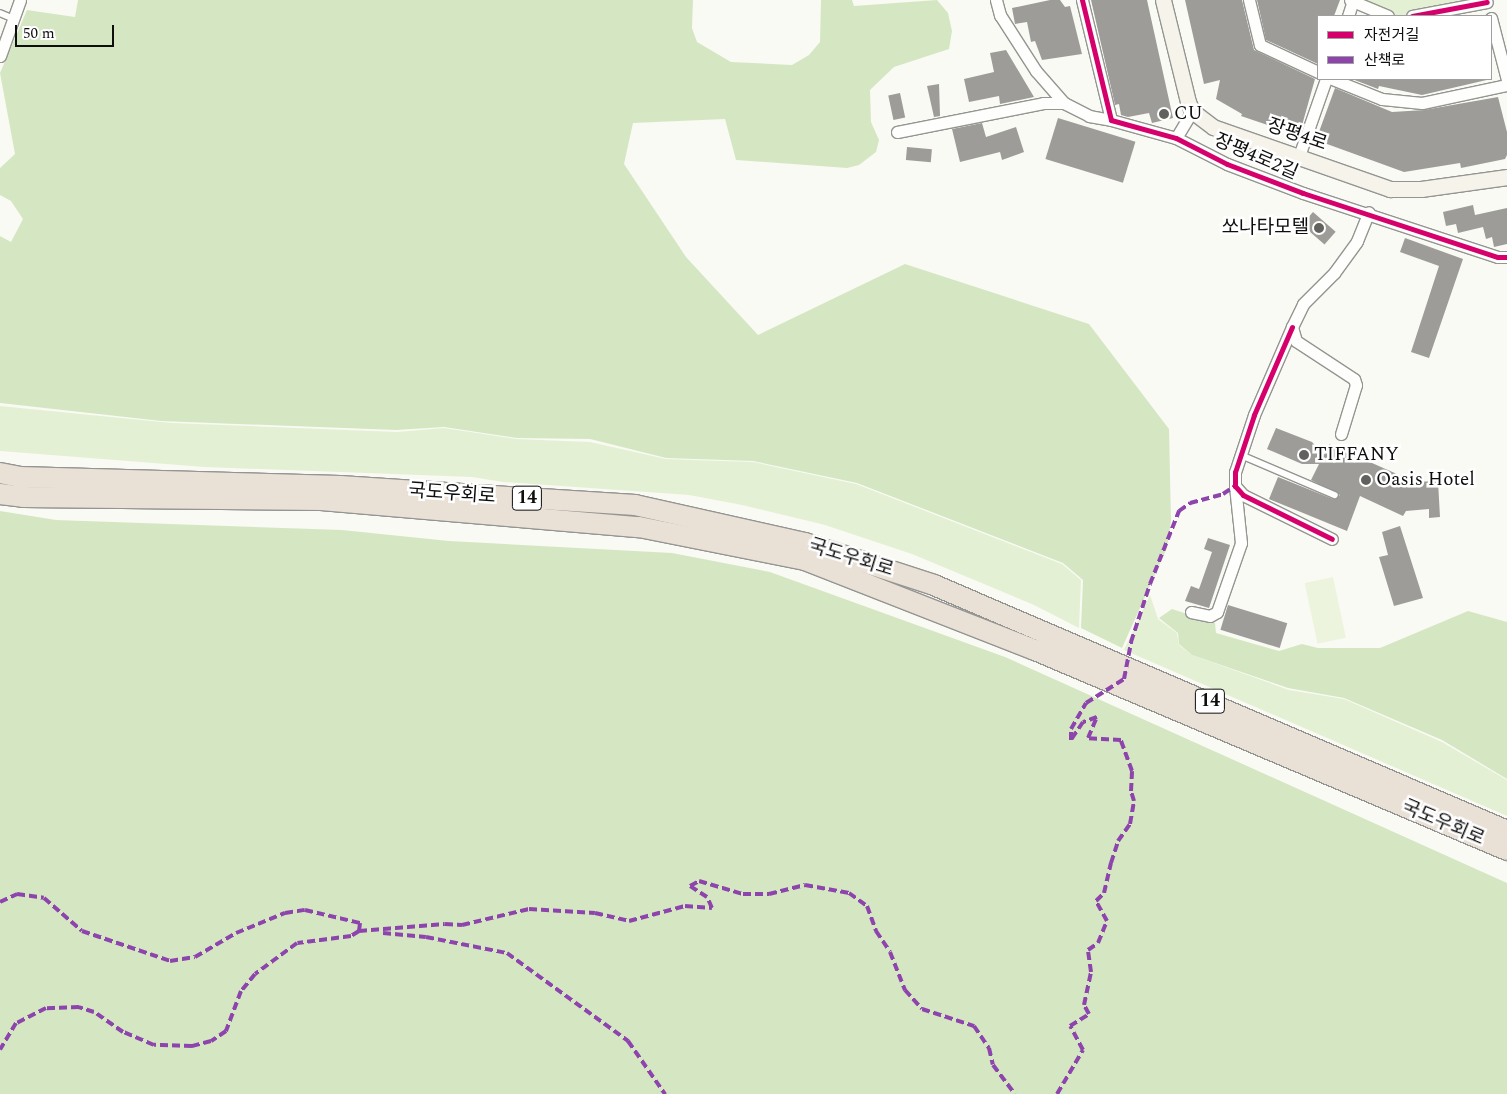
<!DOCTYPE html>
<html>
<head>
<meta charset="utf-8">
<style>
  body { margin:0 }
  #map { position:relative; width:1507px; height:1094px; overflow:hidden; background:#fafaf4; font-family:Spectral,"Noto Sans KR",serif }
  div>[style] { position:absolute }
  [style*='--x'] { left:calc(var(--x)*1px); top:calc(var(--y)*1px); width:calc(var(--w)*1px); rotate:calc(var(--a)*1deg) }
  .green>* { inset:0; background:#e4f0d4 }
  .forest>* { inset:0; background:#d5e7c2 }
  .pitch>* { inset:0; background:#edf4de; transform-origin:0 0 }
  .building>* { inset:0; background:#9e9c99; transform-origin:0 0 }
  .roads { filter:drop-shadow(1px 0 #949492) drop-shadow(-1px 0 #949492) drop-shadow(0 1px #949492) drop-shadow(0 -1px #949492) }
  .lane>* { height:5.5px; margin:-2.75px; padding:0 2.75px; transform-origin:2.75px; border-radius:2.75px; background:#fefefd }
  .street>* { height:11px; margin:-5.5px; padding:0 5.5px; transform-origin:5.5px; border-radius:5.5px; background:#fefefd }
  .secondary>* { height:15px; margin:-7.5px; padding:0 7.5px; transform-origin:7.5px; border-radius:7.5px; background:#f5f3ea }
  .highway>* { height:20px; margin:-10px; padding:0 10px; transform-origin:10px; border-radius:10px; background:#e9e0d6 }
  .quiet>* { height:4px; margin-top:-2px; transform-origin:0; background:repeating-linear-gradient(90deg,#8e44ad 0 8px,transparent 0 12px) }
  .cycleway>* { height:5px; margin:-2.5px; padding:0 2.5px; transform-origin:2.5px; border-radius:2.5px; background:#d6006c }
  .dots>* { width:14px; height:14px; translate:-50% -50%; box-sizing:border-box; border:2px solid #fff; border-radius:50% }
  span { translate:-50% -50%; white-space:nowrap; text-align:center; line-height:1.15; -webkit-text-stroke:5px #fff; paint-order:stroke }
  .shield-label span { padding:1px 4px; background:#fff; border:1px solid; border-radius:4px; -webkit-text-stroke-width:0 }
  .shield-label { font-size:18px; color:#0e0e0e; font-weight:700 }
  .poi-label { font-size:19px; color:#0e0e0e }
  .left { translate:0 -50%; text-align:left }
  .right { translate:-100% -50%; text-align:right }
  .street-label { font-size:19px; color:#0e0e0e }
  .legend { position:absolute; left:1317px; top:15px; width:175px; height:65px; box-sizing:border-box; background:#fff; border:1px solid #9f9f9f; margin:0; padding:6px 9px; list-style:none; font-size:15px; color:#0e0e0e }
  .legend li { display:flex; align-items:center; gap:10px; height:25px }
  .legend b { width:25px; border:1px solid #9f9f9f }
  .scale { position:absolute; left:15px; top:25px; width:99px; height:22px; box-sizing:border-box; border:2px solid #0e0e0e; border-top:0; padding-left:6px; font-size:15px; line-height:18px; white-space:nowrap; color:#0e0e0e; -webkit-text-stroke:4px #fff; paint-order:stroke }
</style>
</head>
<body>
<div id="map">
  <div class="green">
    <div style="clip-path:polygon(1350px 0,1482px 0,1412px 16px,1388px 16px)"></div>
    <div style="clip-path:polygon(0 406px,172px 423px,397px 432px,444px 428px,516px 439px,590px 442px,666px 459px,753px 462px,856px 484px,1062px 564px,1081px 580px,1079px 628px,1034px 605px,912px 554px,825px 525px,742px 505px,689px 495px,503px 482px,472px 477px,204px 467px,0 451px)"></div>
    <div style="clip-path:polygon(1150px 595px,1158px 619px,1177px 633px,1179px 645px,1192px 655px,1289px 690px,1344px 699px,1442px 742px,1507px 780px,1507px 816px,1124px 650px)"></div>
  </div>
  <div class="forest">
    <div style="clip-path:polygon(78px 0,693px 0,692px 28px,697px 42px,731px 62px,792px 65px,809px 55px,820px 42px,821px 0,852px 0,854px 6px,937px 0,948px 13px,952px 31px,949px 49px,894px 67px,870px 90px,871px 122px,879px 140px,876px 152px,859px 165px,847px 168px,736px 160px,725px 119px,633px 123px,624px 164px,686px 257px,758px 335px,905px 264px,1089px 324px,1169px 429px,1171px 520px,1167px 548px,1122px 648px,1081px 628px,1083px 580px,1063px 563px,857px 483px,753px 461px,666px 458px,590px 439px,517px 438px,444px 427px,396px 430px,161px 421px,0 403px,0 236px,11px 242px,23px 219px,11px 201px,0 195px,0 168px,15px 154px,0 73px,27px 10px,75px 17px)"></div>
    <div style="clip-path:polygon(0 511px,56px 520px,342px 530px,449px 541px,672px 553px,770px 572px,1005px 657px,1507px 883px,1507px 1094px,0 1094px)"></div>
    <div style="clip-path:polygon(1172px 609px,1215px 623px,1216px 633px,1279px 651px,1302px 644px,1318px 648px,1380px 648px,1468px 611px,1507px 622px,1507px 779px,1442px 740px,1344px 698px,1288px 688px,1192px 655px,1179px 644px,1178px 633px,1159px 618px)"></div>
  </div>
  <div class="pitch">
    <div style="left:1333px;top:577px;width:62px;height:29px;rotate:78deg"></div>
  </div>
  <div class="building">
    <div style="clip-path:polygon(1050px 0,1060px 0,1065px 7px,1070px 6px,1082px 54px,1042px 60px,1035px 41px,1031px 42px,1027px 22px,1015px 24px,1012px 8px)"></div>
    <div style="clip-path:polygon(1091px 0,1147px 0,1173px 118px,1152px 123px,1149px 113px,1128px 117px,1121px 115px,1119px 104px,1115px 105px)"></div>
    <div style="clip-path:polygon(1185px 0,1242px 0,1254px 50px,1315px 79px,1301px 129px,1291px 133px,1241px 116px,1242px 114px,1216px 99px,1220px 80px,1204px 84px)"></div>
    <div style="clip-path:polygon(1257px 0,1340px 0,1334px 16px,1318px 16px,1318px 64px,1266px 40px)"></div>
    <div style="clip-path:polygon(1006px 50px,1034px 97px,1000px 104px,999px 96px,969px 102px,964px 79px,994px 72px,990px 53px)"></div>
    <div style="clip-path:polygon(1352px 79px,1491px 79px,1422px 95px,1379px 86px,1378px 89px)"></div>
    <div style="clip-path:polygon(939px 84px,940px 116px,934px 117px,927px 86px)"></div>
    <div style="clip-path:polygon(1335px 88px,1392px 112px,1424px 110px,1498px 97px,1507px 132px,1507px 155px,1505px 159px,1461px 168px,1460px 163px,1404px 172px,1316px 140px)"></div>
    <div style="left:900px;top:93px;width:25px;height:12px;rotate:78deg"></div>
    <div style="left:1058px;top:118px;width:81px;height:43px;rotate:17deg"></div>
    <div style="clip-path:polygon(982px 123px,986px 137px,1016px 127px,1024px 152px,1002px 160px,1000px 152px,960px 162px,952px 129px)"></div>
    <div style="left:907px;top:147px;width:25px;height:13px;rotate:5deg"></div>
    <div style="clip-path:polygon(1473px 205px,1475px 215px,1507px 208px,1507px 244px,1494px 247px,1492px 237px,1486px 239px,1483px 227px,1458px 233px,1456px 224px,1446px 226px,1443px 212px)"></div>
    <div style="left:1313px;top:212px;width:30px;height:17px;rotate:41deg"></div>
    <div style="clip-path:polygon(1405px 238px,1463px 259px,1429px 358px,1411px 352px,1439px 266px,1400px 252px)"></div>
    <div style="clip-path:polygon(1276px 428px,1312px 442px,1324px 455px,1329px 444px,1415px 482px,1438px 481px,1440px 517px,1429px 518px,1429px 509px,1406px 511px,1403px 516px,1360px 496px,1347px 531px,1269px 499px,1278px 477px,1333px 499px,1340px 495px,1311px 480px,1319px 464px,1302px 464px,1267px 449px)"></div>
    <div style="clip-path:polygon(1400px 526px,1423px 598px,1394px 606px,1379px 557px,1388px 555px,1382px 532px)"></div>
    <div style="clip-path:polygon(1208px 538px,1230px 545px,1209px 608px,1185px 601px,1191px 586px,1199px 589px,1212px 552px,1204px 549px)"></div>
    <div style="left:1228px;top:605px;width:62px;height:26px;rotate:17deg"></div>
  </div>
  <div class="roads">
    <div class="lane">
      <div style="--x:0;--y:13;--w:15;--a:23"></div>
      <div style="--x:1241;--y:455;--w:102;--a:23.1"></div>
    </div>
    <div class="street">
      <div style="--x:996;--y:0;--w:16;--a:75"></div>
      <div style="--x:1000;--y:15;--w:67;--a:57.3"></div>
      <div style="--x:1036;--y:71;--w:43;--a:48.8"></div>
      <div style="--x:1064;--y:103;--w:28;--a:27"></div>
      <div style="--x:1089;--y:116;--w:22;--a:10"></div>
      <div style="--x:1082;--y:0;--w:123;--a:76.4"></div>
      <div style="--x:1111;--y:120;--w:67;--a:15.5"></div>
      <div style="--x:1176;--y:138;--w:57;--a:27"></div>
      <div style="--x:1227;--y:164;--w:81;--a:20.9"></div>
      <div style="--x:1303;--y:193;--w:205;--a:18.2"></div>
      <div style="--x:1498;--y:257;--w:9;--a:0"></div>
      <div style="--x:1249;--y:0;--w:46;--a:76.3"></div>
      <div style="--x:1260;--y:45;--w:64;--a:25"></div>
      <div style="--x:1350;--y:0;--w:41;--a:22.8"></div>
      <div style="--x:1348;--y:16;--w:16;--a:-72"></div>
      <div style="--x:1412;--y:16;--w:76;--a:-10.6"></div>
      <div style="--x:1491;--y:18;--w:64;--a:75.5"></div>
      <div style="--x:0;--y:56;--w:59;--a:-70.3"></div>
      <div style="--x:1332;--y:79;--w:54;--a:21.8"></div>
      <div style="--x:1382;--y:99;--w:40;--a:5.7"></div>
      <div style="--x:1422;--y:103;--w:87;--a:-12"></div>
      <div style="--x:897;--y:132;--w:149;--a:-11.2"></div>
      <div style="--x:1043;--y:103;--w:21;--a:0"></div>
      <div style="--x:1176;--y:138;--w:31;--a:-59"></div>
      <div style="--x:1299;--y:156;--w:82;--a:-70.7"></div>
      <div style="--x:1292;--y:327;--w:96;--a:113.4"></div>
      <div style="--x:1254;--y:415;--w:60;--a:108.4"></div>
      <div style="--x:1235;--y:472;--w:14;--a:90"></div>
      <div style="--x:1235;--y:486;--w:12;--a:48"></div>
      <div style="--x:1243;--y:495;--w:99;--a:26.3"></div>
      <div style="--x:1341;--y:434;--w:51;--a:-73"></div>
      <div style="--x:1356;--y:385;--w:6;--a:-108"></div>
      <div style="--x:1354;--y:379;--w:69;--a:-146.8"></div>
      <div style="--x:1296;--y:341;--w:15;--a:-106"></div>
      <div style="--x:1292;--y:327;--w:25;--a:-64"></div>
      <div style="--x:1303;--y:304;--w:44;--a:-45"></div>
      <div style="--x:1334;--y:273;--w:39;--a:-54"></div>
      <div style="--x:1357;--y:241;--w:31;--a:-68"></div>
      <div style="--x:1191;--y:612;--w:19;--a:12"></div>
      <div style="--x:1210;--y:616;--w:8;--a:-30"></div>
      <div style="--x:1217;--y:612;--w:73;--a:-70.8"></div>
      <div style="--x:1241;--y:543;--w:57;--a:-96"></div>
    </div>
    <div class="secondary">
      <div style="--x:1163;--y:0;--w:105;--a:76.2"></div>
      <div style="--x:1188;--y:102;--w:10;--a:66"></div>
      <div style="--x:1192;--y:111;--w:26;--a:37"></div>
      <div style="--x:1213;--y:127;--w:188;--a:19.3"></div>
      <div style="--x:1390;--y:189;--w:31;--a:0"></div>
      <div style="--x:1421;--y:189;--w:87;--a:-7.9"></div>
    </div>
    <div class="highway">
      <div style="--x:0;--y:473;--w:20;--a:11"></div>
      <div style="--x:20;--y:477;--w:320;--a:1.6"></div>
      <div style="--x:340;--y:486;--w:296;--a:3.7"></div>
      <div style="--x:635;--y:505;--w:174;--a:12.6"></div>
      <div style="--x:805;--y:543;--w:136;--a:18"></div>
      <div style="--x:934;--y:585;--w:624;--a:23.23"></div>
      <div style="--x:0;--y:494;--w:23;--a:7"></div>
      <div style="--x:23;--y:497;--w:298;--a:0.6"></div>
      <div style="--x:321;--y:500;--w:319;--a:4.9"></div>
      <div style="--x:639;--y:527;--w:169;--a:11.2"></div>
      <div style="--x:805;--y:560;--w:247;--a:21.4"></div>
      <div style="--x:1035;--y:650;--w:513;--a:22.96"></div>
    </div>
  </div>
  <div class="quiet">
    <div style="--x:0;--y:902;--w:19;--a:-25"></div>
    <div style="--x:17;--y:894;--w:27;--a:8"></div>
    <div style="--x:44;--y:898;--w:50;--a:41"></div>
    <div style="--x:82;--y:931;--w:93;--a:18.8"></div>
    <div style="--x:170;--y:961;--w:25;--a:-9"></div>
    <div style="--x:195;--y:957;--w:48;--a:-30.3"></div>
    <div style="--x:236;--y:933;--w:53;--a:-22.2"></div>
    <div style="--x:285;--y:913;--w:20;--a:-9"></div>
    <div style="--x:305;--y:910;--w:57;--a:13.3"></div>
    <div style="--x:360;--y:923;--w:8;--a:97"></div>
    <div style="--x:359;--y:931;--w:9;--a:148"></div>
    <div style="--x:351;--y:936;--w:54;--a:172.6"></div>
    <div style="--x:297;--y:943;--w:52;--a:143.6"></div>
    <div style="--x:255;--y:974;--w:22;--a:129"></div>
    <div style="--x:241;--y:991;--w:43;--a:110.6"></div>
    <div style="--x:226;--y:1031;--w:18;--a:146"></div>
    <div style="--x:211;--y:1041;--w:20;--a:165"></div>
    <div style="--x:192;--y:1046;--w:38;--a:-178"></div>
    <div style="--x:154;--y:1045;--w:34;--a:-157"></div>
    <div style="--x:123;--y:1032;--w:35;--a:-145"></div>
    <div style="--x:94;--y:1012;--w:16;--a:-162"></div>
    <div style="--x:79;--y:1007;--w:33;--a:178"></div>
    <div style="--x:46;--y:1008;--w:34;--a:153"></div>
    <div style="--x:16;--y:1023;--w:31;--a:121"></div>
    <div style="--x:359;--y:931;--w:86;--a:-4.7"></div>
    <div style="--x:445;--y:924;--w:17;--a:3"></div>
    <div style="--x:462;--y:925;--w:69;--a:-13.4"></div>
    <div style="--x:529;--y:909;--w:66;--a:3.5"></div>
    <div style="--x:595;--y:913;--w:35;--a:13"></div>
    <div style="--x:629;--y:921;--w:58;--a:-15"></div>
    <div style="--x:685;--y:906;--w:27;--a:4"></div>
    <div style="--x:712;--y:908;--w:12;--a:-114"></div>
    <div style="--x:707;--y:897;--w:20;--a:-147"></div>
    <div style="--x:690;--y:886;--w:10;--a:-29"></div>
    <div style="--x:699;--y:881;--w:46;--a:16.5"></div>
    <div style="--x:743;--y:894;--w:26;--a:0"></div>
    <div style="--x:769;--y:894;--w:37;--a:-14"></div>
    <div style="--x:805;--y:885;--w:45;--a:10.3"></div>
    <div style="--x:849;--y:893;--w:22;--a:36"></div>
    <div style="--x:867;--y:906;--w:27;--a:70"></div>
    <div style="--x:876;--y:931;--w:25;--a:56"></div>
    <div style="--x:890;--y:952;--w:41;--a:68.5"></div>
    <div style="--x:905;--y:990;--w:25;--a:48"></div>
    <div style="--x:922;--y:1009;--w:55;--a:18.1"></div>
    <div style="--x:974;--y:1026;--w:27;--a:56"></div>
    <div style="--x:989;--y:1048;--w:17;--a:77"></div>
    <div style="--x:993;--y:1065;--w:36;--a:53"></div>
    <div style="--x:383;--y:933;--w:43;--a:5.3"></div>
    <div style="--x:426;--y:937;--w:83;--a:11.2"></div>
    <div style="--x:507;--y:953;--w:150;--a:36"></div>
    <div style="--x:628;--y:1041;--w:65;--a:55.1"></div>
    <div style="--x:1057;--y:1094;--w:51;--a:-59.4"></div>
    <div style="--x:1083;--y:1050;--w:27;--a:-118"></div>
    <div style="--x:1070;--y:1026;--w:22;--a:-32"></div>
    <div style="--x:1089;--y:1014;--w:10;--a:-119"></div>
    <div style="--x:1084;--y:1005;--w:34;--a:-78"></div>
    <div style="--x:1091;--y:972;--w:22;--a:-98"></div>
    <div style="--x:1088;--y:950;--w:12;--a:-35"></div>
    <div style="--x:1098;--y:943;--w:24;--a:-68"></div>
    <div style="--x:1107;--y:921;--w:23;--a:-119"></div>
    <div style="--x:1096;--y:901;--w:11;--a:-45"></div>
    <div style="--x:1104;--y:893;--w:31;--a:-77"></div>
    <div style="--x:1111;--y:863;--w:23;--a:-72"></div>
    <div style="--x:1118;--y:841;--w:21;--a:-55"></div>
    <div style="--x:1130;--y:824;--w:23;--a:-80"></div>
    <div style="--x:1134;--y:801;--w:10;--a:-107"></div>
    <div style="--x:1131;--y:791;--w:20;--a:-87"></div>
    <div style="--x:1132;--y:771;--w:33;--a:-110"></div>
    <div style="--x:1121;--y:740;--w:33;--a:-177"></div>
    <div style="--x:1088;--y:738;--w:23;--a:-67"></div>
    <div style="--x:1097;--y:717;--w:15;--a:160"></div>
    <div style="--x:1083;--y:722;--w:22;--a:124"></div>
    <div style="--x:1071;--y:740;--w:11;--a:-90"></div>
    <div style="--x:1071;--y:729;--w:30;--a:-60"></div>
    <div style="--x:1086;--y:703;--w:45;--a:-32.3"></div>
    <div style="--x:1124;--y:679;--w:38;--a:-79"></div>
    <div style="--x:1131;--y:642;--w:61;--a:-71.9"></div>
    <div style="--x:1150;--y:584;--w:79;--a:-68.3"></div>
    <div style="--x:1179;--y:511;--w:14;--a:-36"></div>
    <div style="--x:1190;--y:503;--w:34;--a:-15"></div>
    <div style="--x:1223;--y:494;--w:14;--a:-34"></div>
  </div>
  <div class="cycleway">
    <div style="--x:1082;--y:0;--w:123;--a:76.4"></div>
    <div style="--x:1111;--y:120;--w:67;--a:15.5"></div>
    <div style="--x:1176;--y:138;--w:57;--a:27"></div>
    <div style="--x:1227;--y:164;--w:81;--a:20.9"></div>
    <div style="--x:1303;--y:193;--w:205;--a:18.2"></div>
    <div style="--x:1498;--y:257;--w:9;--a:0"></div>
    <div style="--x:1412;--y:16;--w:76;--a:-10.6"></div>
    <div style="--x:1292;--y:327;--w:96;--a:113.4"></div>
    <div style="--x:1254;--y:415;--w:60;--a:108.4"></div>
    <div style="--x:1235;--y:472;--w:14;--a:90"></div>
    <div style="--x:1235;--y:486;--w:12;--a:48"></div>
    <div style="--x:1243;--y:495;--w:99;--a:26.3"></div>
  </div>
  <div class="dots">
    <div style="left:1164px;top:114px;background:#61615e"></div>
    <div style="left:1319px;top:228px;background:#61615e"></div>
    <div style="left:1304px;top:455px;background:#61615e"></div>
    <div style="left:1366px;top:480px;background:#61615e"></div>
  </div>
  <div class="shield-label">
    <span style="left:527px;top:498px">14</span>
    <span style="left:1210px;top:701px">14</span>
  </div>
  <div class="poi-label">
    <span class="left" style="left:1174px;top:114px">CU</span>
    <span class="right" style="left:1309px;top:228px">쏘나타모텔</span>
    <span class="left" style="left:1314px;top:455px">TIFFANY</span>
    <span class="left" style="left:1376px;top:480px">Oasis Hotel</span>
  </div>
  <div class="street-label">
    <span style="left:1297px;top:135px;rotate:19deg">장평4로</span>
    <span style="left:1256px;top:157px;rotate:23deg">장평4로2길</span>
    <span style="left:452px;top:494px;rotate:4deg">국도우회로</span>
    <span style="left:851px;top:558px;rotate:17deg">국도우회로</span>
    <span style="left:1443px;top:823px;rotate:23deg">국도우회로</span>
  </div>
  <ul class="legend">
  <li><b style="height:6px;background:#d6006c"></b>자전거길</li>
  <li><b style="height:6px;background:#8e44ad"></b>산책로</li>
  </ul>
  <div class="scale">50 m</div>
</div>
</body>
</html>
